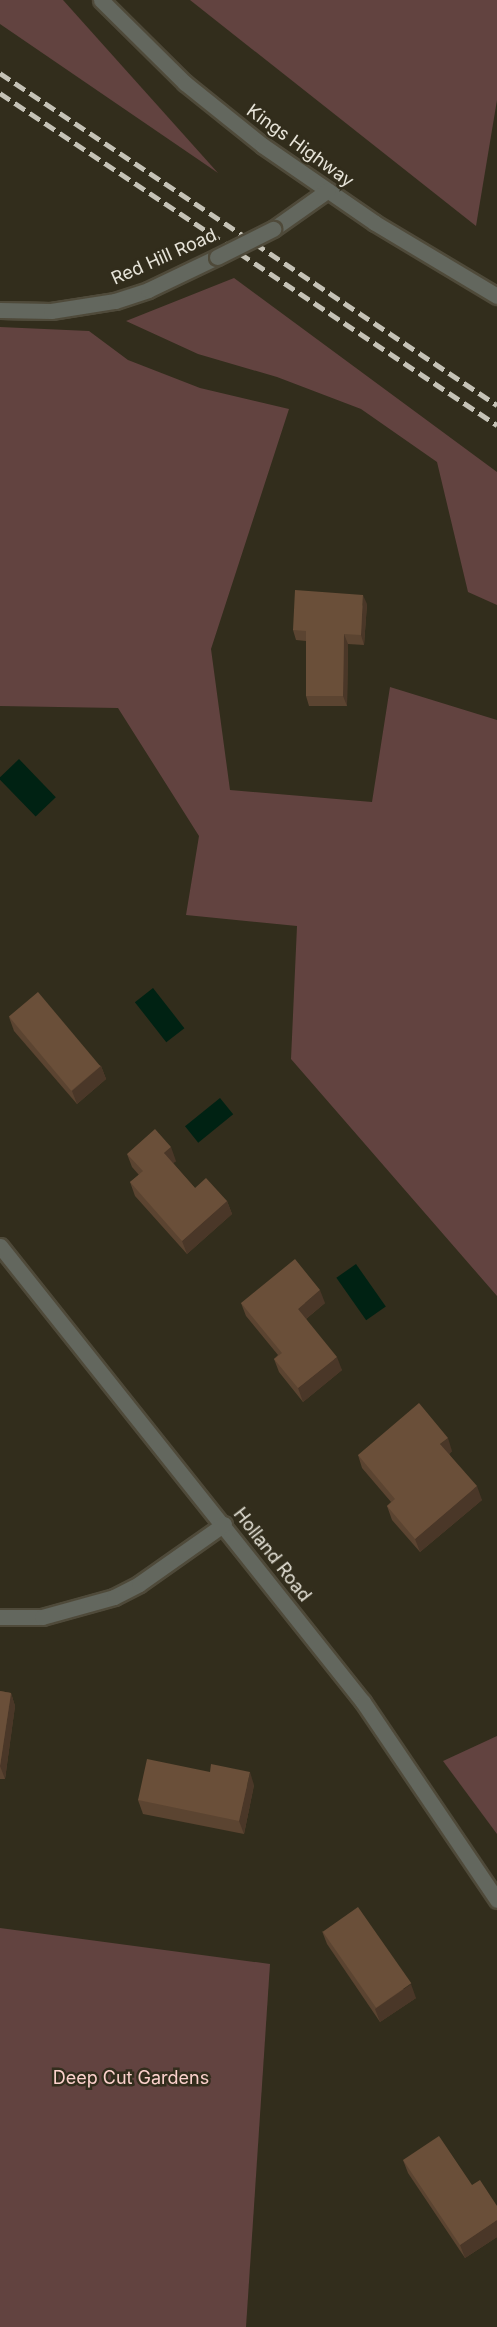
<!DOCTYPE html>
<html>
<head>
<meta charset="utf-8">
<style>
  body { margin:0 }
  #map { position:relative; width:497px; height:2327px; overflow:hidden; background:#322d1c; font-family:Inter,sans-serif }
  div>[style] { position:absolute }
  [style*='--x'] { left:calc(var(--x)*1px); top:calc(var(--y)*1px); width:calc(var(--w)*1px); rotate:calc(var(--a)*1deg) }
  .green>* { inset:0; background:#624340 }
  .water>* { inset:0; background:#002213; transform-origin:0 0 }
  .roads { filter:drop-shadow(2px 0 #4f4a3a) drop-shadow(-2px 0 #4f4a3a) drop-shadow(0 2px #4f4a3a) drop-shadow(0 -2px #4f4a3a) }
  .minor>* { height:15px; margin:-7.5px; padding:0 7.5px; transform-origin:7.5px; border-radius:7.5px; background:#63675e }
  .tertiary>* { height:15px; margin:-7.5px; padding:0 7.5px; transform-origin:7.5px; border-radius:7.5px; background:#63675e }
  .rail>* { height:4.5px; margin-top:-2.25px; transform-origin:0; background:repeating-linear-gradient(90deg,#c5c2b6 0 12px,transparent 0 18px) }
  .bridges { filter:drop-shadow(2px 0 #4f4a3a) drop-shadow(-2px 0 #4f4a3a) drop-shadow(0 2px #4f4a3a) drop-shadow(0 -2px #4f4a3a) }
  .tertiary-bridge>* { height:15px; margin:-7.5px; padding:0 7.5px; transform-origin:7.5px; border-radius:7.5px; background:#63675e }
  .wall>* { inset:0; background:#5b4431 }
  .shaded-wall>* { inset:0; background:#4a3728 }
  .building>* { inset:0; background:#6a4f39; transform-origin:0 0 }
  span { translate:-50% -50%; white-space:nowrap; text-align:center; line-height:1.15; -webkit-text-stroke:5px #322d1c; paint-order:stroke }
  .street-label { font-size:18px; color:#e7e4d9 }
  .park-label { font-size:18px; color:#fbd1cc }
</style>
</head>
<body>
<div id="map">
  <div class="green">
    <div style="clip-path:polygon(0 0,63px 0,218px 173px,0 24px)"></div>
    <div style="clip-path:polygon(190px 0,497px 0,497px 100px,476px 226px)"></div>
    <div style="clip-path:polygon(234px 278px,497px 472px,497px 605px,468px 592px,437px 462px,361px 409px,277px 377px,198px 354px,126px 321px)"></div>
    <div style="clip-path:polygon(0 327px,89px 331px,128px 360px,200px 388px,289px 409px,211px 649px,230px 790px,372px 802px,390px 687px,497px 720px,497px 1296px,291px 1059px,297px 926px,186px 915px,199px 836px,118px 708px,0 706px)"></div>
    <div style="clip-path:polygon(497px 1736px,497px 1834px,443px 1761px)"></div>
    <div style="clip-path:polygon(0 1928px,270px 1964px,246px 2327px,0 2327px)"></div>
  </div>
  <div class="water">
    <div style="left:19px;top:759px;width:53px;height:28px;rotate:46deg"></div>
    <div style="left:153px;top:988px;width:51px;height:23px;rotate:52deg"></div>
    <div style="left:220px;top:1098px;width:21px;height:45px;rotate:51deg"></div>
    <div style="left:356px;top:1264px;width:52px;height:24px;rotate:55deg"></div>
  </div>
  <div class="roads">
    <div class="minor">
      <div style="--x:0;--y:1246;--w:583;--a:51.48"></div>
      <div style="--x:363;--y:1702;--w:239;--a:55.9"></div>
      <div style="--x:0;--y:1617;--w:42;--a:0"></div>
      <div style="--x:42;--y:1617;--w:75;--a:-15.5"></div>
      <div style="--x:114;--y:1597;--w:28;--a:-27"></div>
      <div style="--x:139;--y:1584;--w:104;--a:-35.2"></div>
    </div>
    <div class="tertiary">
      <div style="--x:101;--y:0;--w:118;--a:44.7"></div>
      <div style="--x:185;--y:83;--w:99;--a:38.8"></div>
      <div style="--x:262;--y:145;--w:137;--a:34.6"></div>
      <div style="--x:375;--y:223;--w:142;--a:30.9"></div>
      <div style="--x:273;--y:229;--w:67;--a:-35.3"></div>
      <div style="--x:0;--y:310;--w:51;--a:1.1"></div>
      <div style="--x:51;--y:311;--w:65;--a:-8.9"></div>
      <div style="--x:115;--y:301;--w:35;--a:-18"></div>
      <div style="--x:148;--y:290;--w:76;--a:-25.6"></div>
    </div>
  </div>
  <div class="rail">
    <div style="--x:0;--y:73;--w:598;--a:33.74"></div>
    <div style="--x:0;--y:93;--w:598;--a:33.74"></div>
  </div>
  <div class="bridges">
    <div class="tertiary-bridge">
      <div style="--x:217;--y:257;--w:63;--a:-26.6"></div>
    </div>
  </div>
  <div class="wall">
    <div style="clip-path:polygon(367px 604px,364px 645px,348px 644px,347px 706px,309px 706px,306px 696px,306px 641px,296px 640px,293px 630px)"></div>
    <div style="clip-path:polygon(9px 1017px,101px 1066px,106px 1079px,77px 1104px,14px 1031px)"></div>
    <div style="clip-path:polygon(127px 1154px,176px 1161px,173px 1163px,195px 1188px,227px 1201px,232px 1214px,187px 1254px,135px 1196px,130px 1182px,139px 1175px,132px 1167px)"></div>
    <div style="clip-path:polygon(241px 1303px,325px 1303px,306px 1319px,342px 1370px,303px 1402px,279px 1372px,274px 1359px,278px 1355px,246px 1316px)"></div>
    <div style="clip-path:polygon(452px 1451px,449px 1454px,482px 1500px,420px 1552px,392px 1520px,387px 1506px,391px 1502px,362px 1468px,358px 1455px)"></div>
    <div style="clip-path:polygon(0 1691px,11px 1693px,15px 1706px,5px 1779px,0 1779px)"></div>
    <div style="clip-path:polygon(254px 1785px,244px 1834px,143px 1814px,138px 1800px)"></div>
    <div style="clip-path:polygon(322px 1931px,416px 1998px,380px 2022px,327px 1944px)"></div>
    <div style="clip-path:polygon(403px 2160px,497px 2206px,497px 2237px,465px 2258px,408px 2173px)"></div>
  </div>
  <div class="shaded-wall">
    <div style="clip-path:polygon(363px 595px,367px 604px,364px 645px,361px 635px)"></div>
    <div style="clip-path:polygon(344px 634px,348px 644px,347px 706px,343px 696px)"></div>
    <div style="clip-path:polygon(101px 1066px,106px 1079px,77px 1104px,72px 1091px)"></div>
    <div style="clip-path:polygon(171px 1147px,176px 1161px,169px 1167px,164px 1153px)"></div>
    <div style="clip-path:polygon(227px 1201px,232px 1214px,187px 1254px,182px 1241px)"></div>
    <div style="clip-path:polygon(320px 1290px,325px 1303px,302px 1322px,298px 1309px)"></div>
    <div style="clip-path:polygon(337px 1357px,342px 1370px,303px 1402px,298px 1388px)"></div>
    <div style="clip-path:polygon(448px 1438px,452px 1451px,445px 1457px,440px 1444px)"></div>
    <div style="clip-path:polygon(477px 1486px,482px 1500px,420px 1552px,415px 1539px)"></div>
    <div style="clip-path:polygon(11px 1693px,15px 1706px,5px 1779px,0 1766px)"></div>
    <div style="clip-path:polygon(250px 1772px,254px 1785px,244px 1834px,239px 1821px)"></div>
    <div style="clip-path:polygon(411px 1984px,416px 1998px,380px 2022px,375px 2009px)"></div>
    <div style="clip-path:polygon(497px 2220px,497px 2237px,465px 2258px,460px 2245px)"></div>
  </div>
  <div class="building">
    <div style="clip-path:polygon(295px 590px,363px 595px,361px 635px,344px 634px,343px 696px,306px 696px,306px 631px,293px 630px)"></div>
    <div style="left:38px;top:992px;width:97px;height:38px;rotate:50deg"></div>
    <div style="clip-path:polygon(155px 1129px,171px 1147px,164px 1153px,195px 1188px,206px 1178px,227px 1201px,182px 1241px,130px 1182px,143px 1171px,127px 1154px)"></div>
    <div style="clip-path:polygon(295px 1259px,320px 1290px,298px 1309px,337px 1357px,298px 1388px,274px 1359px,282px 1353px,241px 1303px)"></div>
    <div style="clip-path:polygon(419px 1403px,448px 1438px,440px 1444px,477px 1486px,415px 1539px,387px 1506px,395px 1499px,358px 1455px)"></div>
    <div style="clip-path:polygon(0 1691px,11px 1693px,0 1766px)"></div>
    <div style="clip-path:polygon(147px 1759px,210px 1772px,211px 1764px,250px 1772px,239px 1821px,138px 1800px)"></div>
    <div style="left:358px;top:1907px;width:93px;height:43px;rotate:55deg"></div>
    <div style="clip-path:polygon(439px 2136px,472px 2185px,480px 2180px,497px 2206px,497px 2220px,460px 2245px,403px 2160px)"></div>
  </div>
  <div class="street-label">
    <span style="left:300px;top:146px;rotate:36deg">Kings Highway</span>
    <span style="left:164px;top:257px;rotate:-24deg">Red Hill Road</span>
    <span style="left:272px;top:1555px;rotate:52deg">Holland Road</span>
  </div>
  <div class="park-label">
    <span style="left:131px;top:2078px">Deep Cut Gardens</span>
  </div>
</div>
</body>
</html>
